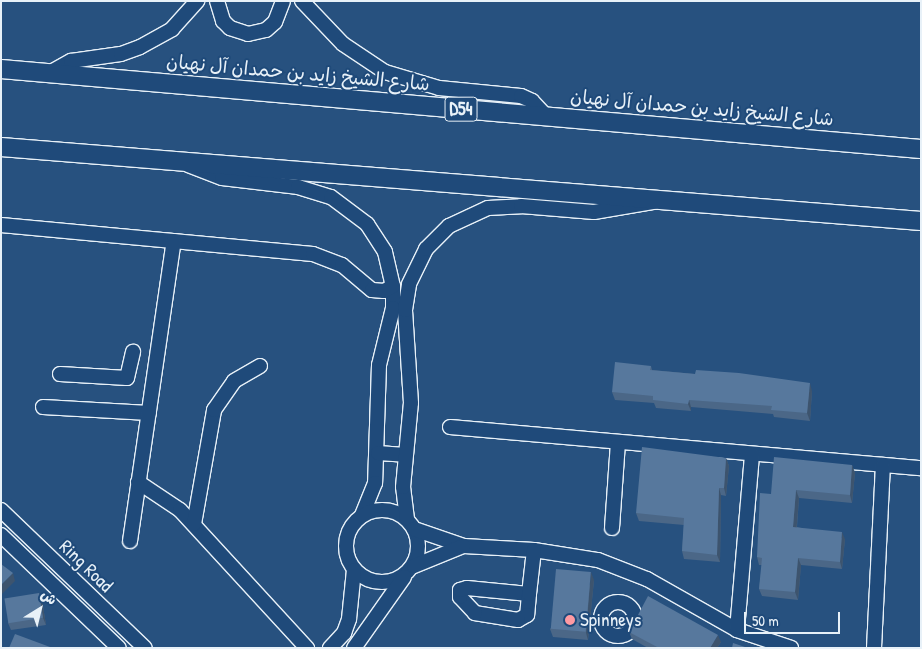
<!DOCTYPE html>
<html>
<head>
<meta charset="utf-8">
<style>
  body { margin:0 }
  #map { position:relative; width:922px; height:649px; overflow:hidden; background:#27517f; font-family:"Patrick Hand","Playpen Sans Arabic",sans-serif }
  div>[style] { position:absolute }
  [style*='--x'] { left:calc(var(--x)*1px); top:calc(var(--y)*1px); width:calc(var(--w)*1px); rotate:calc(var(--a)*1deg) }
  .roads { filter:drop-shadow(1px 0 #e8f1f8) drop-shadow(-1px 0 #e8f1f8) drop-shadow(0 1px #e8f1f8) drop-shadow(0 -1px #e8f1f8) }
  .minor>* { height:14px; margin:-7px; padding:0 7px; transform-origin:7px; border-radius:7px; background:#1f4a7a }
  .minor>.ring { margin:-7px; padding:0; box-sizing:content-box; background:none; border:14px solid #1f4a7a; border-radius:50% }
  .major>* { height:18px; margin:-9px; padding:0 9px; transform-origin:9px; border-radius:9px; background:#1f4a7a }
  .wall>* { inset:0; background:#4b6787 }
  .shaded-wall>* { inset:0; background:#3d546e }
  .building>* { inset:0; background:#57789d; transform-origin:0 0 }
  .dots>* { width:14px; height:14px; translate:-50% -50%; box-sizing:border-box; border:2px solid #1f4a7a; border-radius:50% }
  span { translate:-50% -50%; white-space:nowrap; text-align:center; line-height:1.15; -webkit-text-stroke:4px #1f4a7a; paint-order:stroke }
  .shield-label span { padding:1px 4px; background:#1f4a7a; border:1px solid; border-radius:4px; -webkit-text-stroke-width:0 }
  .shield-label { font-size:18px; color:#e8f1f8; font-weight:700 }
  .street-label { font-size:19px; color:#e8f1f8 }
  .poi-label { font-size:19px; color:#e8f1f8 }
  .left { translate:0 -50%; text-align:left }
  .frame { position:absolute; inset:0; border:2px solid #e8f1f8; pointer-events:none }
  .north { position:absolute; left:15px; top:584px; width:50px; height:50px; -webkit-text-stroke:4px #1f4a7a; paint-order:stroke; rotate:36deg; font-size:14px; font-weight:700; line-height:20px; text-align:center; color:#e8f1f8 }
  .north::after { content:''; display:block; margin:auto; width:18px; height:22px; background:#e8f1f8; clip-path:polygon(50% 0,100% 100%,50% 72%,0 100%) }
  .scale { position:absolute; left:744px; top:612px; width:96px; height:22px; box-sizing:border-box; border:2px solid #e8f1f8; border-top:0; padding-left:6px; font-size:15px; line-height:18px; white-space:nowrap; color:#e8f1f8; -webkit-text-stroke:4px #1f4a7a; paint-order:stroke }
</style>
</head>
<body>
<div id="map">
  <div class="roads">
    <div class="minor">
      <div style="--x:217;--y:1;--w:21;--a:73"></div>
      <div style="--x:223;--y:21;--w:10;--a:45"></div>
      <div style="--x:230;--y:28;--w:19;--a:18"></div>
      <div style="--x:248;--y:34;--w:18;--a:-13"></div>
      <div style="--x:266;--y:30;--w:12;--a:-42"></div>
      <div style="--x:275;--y:22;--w:22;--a:-69"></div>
      <div style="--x:302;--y:1;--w:59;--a:46.4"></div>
      <div style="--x:343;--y:44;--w:50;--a:33.7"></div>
      <div style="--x:385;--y:72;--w:56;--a:16.5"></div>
      <div style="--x:439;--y:88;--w:82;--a:5.6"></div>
      <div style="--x:521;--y:96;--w:12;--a:24"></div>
      <div style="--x:532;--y:101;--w:21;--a:47"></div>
      <div style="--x:49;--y:73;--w:25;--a:-29"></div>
      <div style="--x:71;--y:61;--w:50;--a:-8"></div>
      <div style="--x:121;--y:54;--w:20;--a:-20"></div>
      <div style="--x:140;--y:47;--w:37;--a:-29"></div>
      <div style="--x:172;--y:29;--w:38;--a:-48"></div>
      <div style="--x:188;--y:165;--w:36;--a:21"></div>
      <div style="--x:222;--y:178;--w:77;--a:6.8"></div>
      <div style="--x:298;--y:187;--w:34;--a:17"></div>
      <div style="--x:331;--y:197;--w:45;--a:36.9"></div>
      <div style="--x:367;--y:224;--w:33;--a:57"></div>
      <div style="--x:385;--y:252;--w:35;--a:77"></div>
      <div style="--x:393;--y:286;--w:22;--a:90"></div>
      <div style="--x:393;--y:308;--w:59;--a:103.8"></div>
      <div style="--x:379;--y:365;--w:118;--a:91.9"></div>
      <div style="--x:375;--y:483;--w:35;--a:112"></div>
      <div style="--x:1;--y:225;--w:313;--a:5.3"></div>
      <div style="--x:313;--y:254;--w:31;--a:21"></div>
      <div style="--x:342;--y:265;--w:39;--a:40"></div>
      <div style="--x:372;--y:290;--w:12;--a:5"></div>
      <div style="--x:384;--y:291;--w:10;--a:-29"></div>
      <div style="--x:60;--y:374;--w:67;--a:3.4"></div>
      <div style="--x:127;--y:378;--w:27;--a:-77"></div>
      <div style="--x:43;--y:407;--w:106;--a:3.2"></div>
      <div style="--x:450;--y:427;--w:473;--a:5"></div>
      <div style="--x:378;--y:453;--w:27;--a:4"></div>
      <div style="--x:138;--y:482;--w:50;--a:33.7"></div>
      <div style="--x:180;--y:510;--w:188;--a:47.4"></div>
      <div class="ring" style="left:346px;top:510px;width:58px;height:58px"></div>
      <div style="--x:1;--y:510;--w:199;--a:43.8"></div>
      <div style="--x:407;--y:519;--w:32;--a:-97"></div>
      <div style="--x:403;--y:487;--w:84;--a:-84.6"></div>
      <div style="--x:411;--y:403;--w:93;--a:-93.7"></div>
      <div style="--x:405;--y:310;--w:26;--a:-81"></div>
      <div style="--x:409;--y:284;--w:39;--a:-64"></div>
      <div style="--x:426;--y:249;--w:33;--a:-45"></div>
      <div style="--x:449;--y:226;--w:43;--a:-24.8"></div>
      <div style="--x:488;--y:208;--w:33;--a:-3"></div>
      <div style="--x:521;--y:206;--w:73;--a:4.7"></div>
      <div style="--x:594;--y:212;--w:61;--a:-9.5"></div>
      <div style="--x:194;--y:524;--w:116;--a:-80"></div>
      <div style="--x:214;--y:410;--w:35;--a:-55"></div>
      <div style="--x:234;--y:381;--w:30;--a:-30"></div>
      <div style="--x:612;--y:528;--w:86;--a:-86"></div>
      <div style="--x:414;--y:529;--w:53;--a:18.8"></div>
      <div style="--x:464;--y:546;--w:70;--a:3.3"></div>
      <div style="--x:534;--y:550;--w:65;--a:8.9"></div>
      <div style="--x:598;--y:560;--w:53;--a:21.2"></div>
      <div style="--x:647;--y:579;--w:103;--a:29.5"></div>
      <div style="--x:737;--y:630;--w:57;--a:18.4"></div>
      <div style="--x:1;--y:535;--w:163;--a:43.8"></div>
      <div style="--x:130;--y:541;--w:303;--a:-81.7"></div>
      <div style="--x:414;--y:566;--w:53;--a:-22.2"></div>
      <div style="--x:467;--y:588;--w:62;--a:5.5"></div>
      <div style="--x:529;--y:594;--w:21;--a:95"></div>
      <div style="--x:527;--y:615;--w:10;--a:151"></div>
      <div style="--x:518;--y:620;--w:44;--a:-170.8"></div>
      <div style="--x:475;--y:613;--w:22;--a:-133"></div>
      <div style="--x:460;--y:597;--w:7;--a:-90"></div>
      <div style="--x:460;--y:590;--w:7;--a:-16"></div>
      <div style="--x:529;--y:594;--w:44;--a:-83.5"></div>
      <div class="ring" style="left:601px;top:602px;width:20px;height:20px"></div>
      <div style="--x:737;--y:630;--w:176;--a:-85.1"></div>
      <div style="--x:330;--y:648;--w:21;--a:-47"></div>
      <div style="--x:344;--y:633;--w:15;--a:-70"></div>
      <div style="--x:349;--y:619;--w:49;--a:-84.2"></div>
      <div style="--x:354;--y:648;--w:87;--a:-54.8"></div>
      <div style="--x:874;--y:648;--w:183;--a:-87.2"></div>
    </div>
    <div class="major">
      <div style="--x:1;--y:69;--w:923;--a:4.97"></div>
      <div style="--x:1;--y:147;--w:923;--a:4.6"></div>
    </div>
  </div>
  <div class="wall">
    <div style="clip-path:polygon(651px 366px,652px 370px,695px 374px,812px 391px,810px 421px,774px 417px,773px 414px,691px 407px,691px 411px,656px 408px,654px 403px,615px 400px,612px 392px)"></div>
    <div style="clip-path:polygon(726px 458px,729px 466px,726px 496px,721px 495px,720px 562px,684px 559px,682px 551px,684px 525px,639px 521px,636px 513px)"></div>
    <div style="clip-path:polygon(852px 465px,855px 473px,852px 503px,799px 498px,797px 527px,845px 539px,842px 569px,801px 565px,798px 600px,762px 596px,759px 589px,762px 565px,759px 565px,757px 557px,771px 494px)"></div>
    <div style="clip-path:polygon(594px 580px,588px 640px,553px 637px,550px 629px)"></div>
    <div style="clip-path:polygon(39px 593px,42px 600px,46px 625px,11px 630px,8px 623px)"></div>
    <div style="clip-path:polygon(629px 632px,721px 642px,717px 648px,648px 648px,632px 639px)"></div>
  </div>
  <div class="shaded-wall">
    <div style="clip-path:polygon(810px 383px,812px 391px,810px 421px,807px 413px)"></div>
    <div style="clip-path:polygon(689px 400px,691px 407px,691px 411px,688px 404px)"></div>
    <div style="clip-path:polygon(726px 458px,729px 466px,726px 496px,724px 488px)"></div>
    <div style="clip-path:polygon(852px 465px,855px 473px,852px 503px,850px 495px)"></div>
    <div style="clip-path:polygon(719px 488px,721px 495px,720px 562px,717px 555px)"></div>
    <div style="clip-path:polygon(796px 490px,799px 498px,796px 535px,793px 527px)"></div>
    <div style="clip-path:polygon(842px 532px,845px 539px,842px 569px,840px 562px)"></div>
    <div style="clip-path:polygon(798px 558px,801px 565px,798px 600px,795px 592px)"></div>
    <div style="clip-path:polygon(591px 572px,594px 580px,588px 640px,586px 633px)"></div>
    <div style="clip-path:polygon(13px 573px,15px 581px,1px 595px,1px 585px)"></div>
    <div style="clip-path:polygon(39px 593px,42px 600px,46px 625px,43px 618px)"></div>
    <div style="clip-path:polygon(718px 635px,721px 642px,717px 648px,710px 648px)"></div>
  </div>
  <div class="building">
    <div style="clip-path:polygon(615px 362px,651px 366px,650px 370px,695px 374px,696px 370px,739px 373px,810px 383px,807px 413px,771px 410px,772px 406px,689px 400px,688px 404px,653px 400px,653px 396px,612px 392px)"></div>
    <div style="clip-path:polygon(642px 447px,726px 458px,724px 488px,719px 488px,717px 555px,682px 551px,684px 518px,636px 513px)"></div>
    <div style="clip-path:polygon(774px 457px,852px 465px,850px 495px,796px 490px,793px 527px,842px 532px,840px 562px,798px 558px,795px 592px,759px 589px,762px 558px,757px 557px,760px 493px,771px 494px)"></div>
    <div style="clip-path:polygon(1px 564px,13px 573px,1px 585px)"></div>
    <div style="left:556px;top:569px;width:35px;height:60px;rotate:5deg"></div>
    <div style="left:39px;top:593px;width:25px;height:35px;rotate:81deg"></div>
    <div style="clip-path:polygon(648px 596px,718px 635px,710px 648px,659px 648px,629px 632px)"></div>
    <div style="clip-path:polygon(15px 634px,50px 647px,50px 648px,9px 648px)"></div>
    <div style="clip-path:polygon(733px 643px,748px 648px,732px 648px)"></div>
  </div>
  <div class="dots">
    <div style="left:570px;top:620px;background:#ff9aa2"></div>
  </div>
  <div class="shield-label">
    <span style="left:461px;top:109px">D54</span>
  </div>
  <div class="street-label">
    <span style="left:298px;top:73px;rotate:5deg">شارع الشيخ زايد بن حمدان آل نهيان</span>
    <span style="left:702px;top:108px;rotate:5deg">شارع الشيخ زايد بن حمدان آل نهيان</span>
    <span style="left:86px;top:566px;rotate:44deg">Ring Road</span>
  </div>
  <div class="poi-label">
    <span class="left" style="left:580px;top:620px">Spinneys</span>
  </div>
  <div class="frame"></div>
  <div class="north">ش</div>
  <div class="scale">50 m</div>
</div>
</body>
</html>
